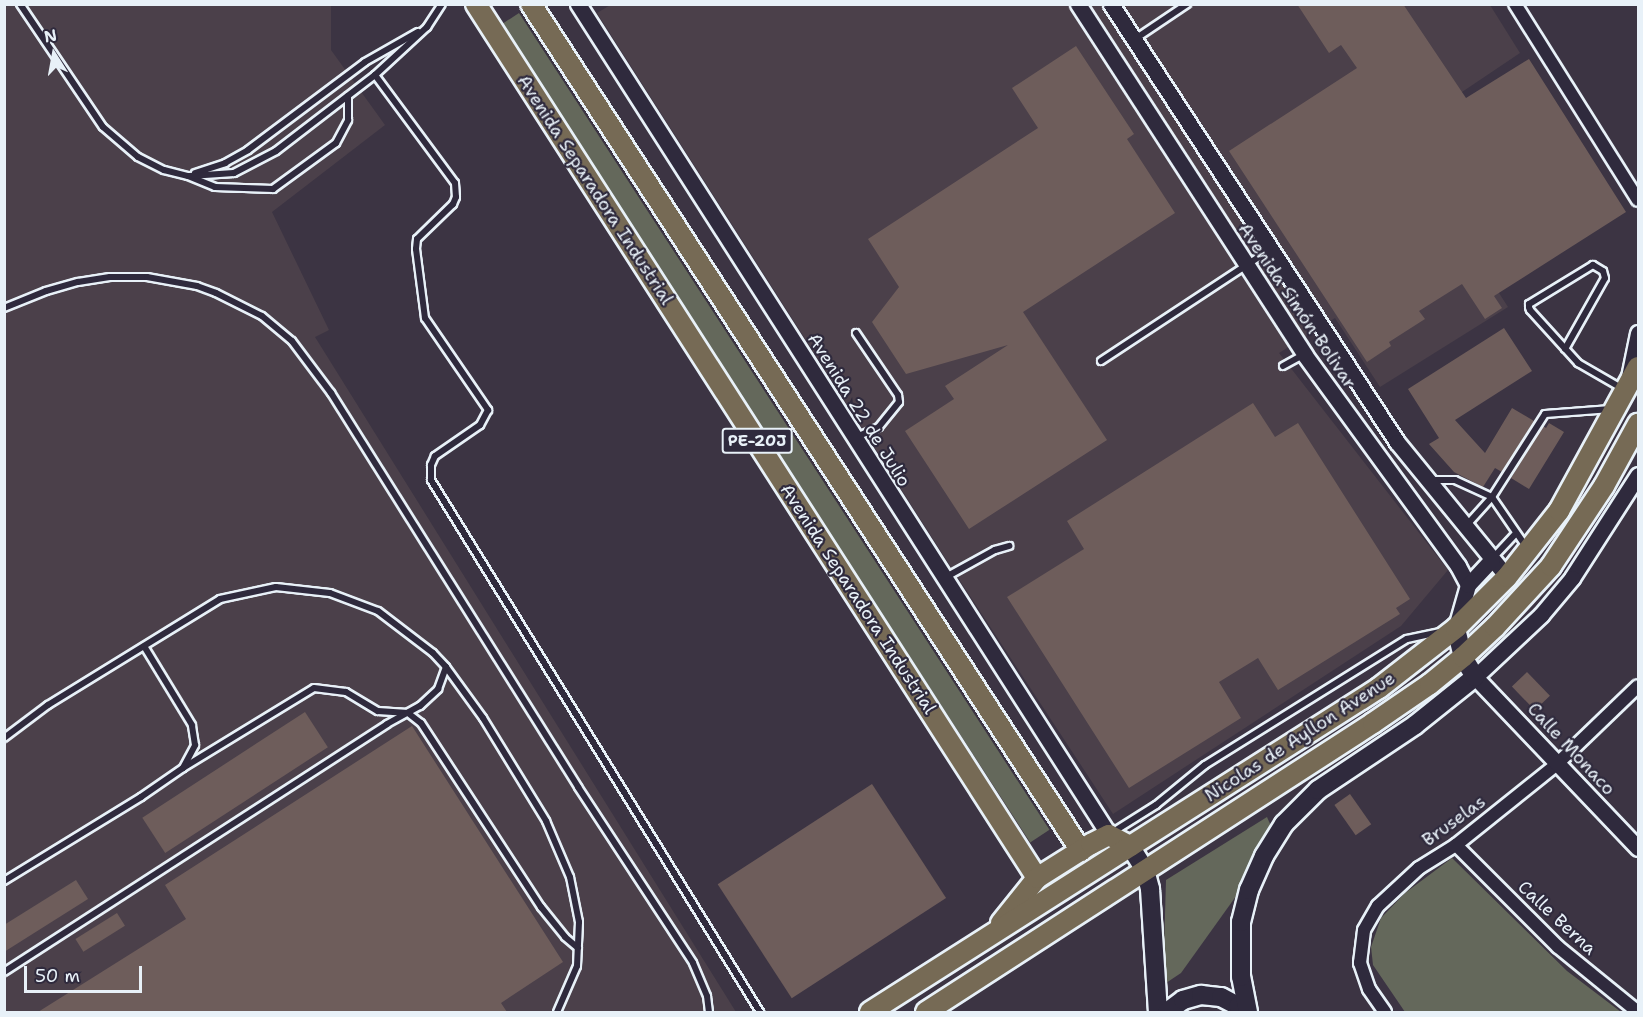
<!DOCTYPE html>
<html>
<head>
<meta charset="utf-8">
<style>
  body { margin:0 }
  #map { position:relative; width:1643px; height:1017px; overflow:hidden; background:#3c3443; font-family:"Shantell Sans",sans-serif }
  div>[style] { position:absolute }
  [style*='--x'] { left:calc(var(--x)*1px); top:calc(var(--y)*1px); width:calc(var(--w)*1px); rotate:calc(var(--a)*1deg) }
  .built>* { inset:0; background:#4b404a }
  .green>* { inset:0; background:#64685b; transform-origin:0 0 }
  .building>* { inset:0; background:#6e5d5b; transform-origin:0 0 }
  .roads { filter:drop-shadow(2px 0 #e8f1f8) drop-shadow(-2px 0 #e8f1f8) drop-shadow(0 2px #e8f1f8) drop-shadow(0 -2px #e8f1f8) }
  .service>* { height:6px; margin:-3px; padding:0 3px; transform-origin:3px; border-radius:3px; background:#2f2a3d }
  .minor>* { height:12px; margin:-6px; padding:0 6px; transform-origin:6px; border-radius:6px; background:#2f2a3d }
  .tertiary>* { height:15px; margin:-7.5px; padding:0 7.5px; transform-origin:7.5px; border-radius:7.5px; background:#2f2a3d }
  .secondary>* { height:18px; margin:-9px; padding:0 9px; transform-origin:9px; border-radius:9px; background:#2f2a3d }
  .primary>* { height:20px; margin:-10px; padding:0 10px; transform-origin:10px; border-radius:10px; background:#766a55 }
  span { translate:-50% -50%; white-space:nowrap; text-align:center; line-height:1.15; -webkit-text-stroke:4.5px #2f2a3d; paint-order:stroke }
  .shield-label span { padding:2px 4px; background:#2f2a3d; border:2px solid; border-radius:4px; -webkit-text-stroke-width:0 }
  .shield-label { font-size:16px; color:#e8f1f8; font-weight:700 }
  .street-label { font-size:18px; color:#e8f1f8 }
  .frame { position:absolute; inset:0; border:6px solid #e8f1f8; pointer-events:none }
  .north { position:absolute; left:24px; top:24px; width:60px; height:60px; -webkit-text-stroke:4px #2f2a3d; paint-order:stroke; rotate:349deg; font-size:16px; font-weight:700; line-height:24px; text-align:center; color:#e8f1f8 }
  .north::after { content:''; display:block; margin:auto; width:21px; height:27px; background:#e8f1f8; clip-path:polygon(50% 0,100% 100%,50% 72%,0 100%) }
  .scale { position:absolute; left:24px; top:966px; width:118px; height:27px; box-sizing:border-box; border:3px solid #e8f1f8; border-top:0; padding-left:8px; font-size:18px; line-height:21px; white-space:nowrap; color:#e8f1f8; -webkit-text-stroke:4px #2f2a3d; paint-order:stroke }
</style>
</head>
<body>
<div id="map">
  <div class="built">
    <div style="clip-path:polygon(612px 4px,1490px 5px,1520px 53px,1398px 135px,1508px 307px,1380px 387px,1335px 318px,1279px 353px,1448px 570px,1401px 626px,1113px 814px,949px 564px,597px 13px)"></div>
    <div style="clip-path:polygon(5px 5px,331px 5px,331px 50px,385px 125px,272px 212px,329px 330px,315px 337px,736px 1012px,5px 1012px)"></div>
  </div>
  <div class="green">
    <div style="left:519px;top:13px;width:974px;height:23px;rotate:57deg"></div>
    <div style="clip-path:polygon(1267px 817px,1271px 826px,1239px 892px,1181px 973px,1163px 985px,1166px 880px)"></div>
    <div style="clip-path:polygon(1452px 858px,1567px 971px,1621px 1012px,1405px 1012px,1373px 965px,1371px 947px,1381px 918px,1405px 893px)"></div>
  </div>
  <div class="building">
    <div style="clip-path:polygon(1297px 4px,1403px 4px,1466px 98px,1529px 59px,1626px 212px,1494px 296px,1502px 308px,1485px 319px,1462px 284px,1419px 311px,1425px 319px,1389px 342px,1391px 346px,1367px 362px,1229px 151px,1357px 68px,1341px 45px,1329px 53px)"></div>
    <div style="clip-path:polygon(1076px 46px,1134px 134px,1127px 139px,1175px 213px,1023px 312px,1107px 440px,969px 529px,905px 431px,954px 399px,945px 386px,1008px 345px,906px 374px,872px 322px,899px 287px,868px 239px,1038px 128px,1012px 88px)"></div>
    <div style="clip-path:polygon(1504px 328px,1532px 371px,1455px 420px,1485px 453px,1512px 408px,1534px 421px,1502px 472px,1495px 468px,1483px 487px,1454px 472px,1429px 444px,1439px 438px,1408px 389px)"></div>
    <div style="clip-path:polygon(1253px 403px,1275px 437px,1298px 423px,1410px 599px,1396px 608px,1400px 614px,1278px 690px,1258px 658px,1219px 682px,1241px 718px,1129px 788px,1007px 597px,1084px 549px,1067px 521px)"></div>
    <div style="clip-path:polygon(1549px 423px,1564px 432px,1529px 489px,1511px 478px,1543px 426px,1546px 428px)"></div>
    <div style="left:1527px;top:672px;width:33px;height:21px;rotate:46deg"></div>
    <div style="left:305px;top:712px;width:42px;height:194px;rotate:57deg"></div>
    <div style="clip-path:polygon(412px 726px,563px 962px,501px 1003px,507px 1012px,38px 1012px,186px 919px,165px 885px)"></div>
    <div style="left:872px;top:784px;width:136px;height:184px;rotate:57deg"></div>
    <div style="left:1350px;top:794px;width:37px;height:19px;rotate:55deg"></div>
    <div style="clip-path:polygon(76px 880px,88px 899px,4px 952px,4px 925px)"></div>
    <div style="left:117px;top:913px;width:15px;height:49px;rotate:58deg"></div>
  </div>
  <div class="roads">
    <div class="service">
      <div style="--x:20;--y:4;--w:148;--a:56"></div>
      <div style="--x:103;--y:127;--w:46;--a:40.6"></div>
      <div style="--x:138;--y:157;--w:29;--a:27"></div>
      <div style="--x:164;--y:170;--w:25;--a:14"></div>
      <div style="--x:188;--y:176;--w:29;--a:22"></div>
      <div style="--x:215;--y:187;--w:58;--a:2"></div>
      <div style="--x:273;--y:189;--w:78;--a:-36.1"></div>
      <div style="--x:336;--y:143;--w:26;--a:-62"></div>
      <div style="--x:348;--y:120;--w:24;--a:-90"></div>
      <div style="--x:1135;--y:39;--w:63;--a:-33.9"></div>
      <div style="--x:375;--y:75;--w:134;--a:53.5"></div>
      <div style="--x:455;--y:183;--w:14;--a:86"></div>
      <div style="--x:456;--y:197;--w:8;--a:113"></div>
      <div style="--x:453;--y:204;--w:50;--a:135.8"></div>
      <div style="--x:417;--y:239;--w:10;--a:96"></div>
      <div style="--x:416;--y:249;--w:70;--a:82.6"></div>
      <div style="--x:425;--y:318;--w:112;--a:55.6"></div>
      <div style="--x:488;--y:410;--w:17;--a:118"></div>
      <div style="--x:480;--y:425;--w:55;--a:145.4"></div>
      <div style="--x:435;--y:456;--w:10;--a:114"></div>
      <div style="--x:431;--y:465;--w:15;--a:90"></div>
      <div style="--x:431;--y:480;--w:626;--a:58.27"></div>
      <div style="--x:195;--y:173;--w:32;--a:-18"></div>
      <div style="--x:225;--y:163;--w:26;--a:-29"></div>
      <div style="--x:248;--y:150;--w:146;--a:-36.9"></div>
      <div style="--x:365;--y:62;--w:61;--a:-29.5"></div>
      <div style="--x:190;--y:176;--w:44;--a:-3.9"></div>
      <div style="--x:234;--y:173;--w:47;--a:-27.6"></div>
      <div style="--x:276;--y:151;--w:125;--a:-37.5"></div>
      <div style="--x:375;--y:75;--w:71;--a:-42.7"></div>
      <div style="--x:427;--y:27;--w:27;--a:-57"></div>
      <div style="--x:4;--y:308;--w:45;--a:-22"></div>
      <div style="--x:46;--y:291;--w:33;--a:-16"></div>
      <div style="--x:78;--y:282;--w:32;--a:-9"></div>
      <div style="--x:110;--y:277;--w:37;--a:0"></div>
      <div style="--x:147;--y:277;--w:51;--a:10.2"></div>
      <div style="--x:197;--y:286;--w:20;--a:20"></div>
      <div style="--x:216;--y:293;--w:51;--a:26.6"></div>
      <div style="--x:262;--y:316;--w:39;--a:40"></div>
      <div style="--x:292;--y:341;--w:65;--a:53.1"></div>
      <div style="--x:331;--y:393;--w:465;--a:57.9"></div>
      <div style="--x:578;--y:787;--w:210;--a:56.8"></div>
      <div style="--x:693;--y:963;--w:36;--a:67"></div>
      <div style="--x:707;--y:996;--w:16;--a:83"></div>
      <div style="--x:856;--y:333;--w:75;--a:55.9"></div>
      <div style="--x:898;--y:395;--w:7;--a:82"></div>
      <div style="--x:899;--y:402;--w:32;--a:129"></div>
      <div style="--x:879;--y:427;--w:24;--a:156"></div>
      <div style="--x:1565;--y:349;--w:81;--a:-60.6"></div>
      <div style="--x:1605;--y:278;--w:7;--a:-106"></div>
      <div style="--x:1603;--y:271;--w:12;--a:-149"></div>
      <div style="--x:1593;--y:265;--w:75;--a:148.6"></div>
      <div style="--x:1529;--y:304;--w:3;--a:90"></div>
      <div style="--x:1529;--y:307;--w:3;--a:72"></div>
      <div style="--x:1530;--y:310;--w:72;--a:47.8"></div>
      <div style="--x:1578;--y:363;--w:52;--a:30"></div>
      <div style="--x:1101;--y:361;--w:204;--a:-33.4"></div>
      <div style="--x:1283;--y:366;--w:23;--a:-29"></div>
      <div style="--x:1432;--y:480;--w:23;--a:0"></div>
      <div style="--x:1455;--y:480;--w:41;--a:24.7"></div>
      <div style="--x:1492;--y:497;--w:39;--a:132"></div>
      <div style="--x:1527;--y:548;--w:62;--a:-124.5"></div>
      <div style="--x:1492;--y:497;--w:98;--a:-57.4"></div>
      <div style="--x:1545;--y:414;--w:66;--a:-4.3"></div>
      <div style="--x:1492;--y:559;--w:35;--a:-47"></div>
      <div style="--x:946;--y:577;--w:56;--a:-28.9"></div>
      <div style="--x:995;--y:550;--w:15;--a:-16"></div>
      <div style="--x:4;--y:738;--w:55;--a:-36.9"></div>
      <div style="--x:48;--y:705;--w:202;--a:-31.6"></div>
      <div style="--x:220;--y:599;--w:57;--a:-12.1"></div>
      <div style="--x:276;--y:587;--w:54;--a:6.3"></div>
      <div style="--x:330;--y:593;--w:51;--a:20.6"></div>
      <div style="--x:378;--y:611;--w:69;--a:37.4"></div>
      <div style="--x:433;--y:653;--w:19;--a:47"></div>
      <div style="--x:446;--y:667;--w:63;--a:54"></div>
      <div style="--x:483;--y:718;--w:121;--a:58.5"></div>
      <div style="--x:546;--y:821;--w:61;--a:66.8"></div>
      <div style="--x:570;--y:877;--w:46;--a:78.7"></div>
      <div style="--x:579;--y:922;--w:44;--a:92.6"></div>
      <div style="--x:577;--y:966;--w:50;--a:113.5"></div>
      <div style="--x:183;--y:768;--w:153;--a:-31.4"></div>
      <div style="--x:314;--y:688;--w:32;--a:7"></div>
      <div style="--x:346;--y:692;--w:37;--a:31"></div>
      <div style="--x:378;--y:711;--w:30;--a:4"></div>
      <div style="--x:408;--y:713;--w:16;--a:38"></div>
      <div style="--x:421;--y:723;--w:220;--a:56.9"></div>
      <div style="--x:541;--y:907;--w:38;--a:51"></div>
      <div style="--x:565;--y:937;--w:17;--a:40"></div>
      <div style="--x:1113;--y:832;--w:51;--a:-32.1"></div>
      <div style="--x:1156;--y:805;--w:63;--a:-39.2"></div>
      <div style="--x:1205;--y:765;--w:238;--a:-32"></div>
      <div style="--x:1407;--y:639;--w:34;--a:-12"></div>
      <div style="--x:4;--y:881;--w:161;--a:-31.5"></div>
      <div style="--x:141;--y:797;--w:51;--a:-34.6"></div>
      <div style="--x:183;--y:768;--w:26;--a:-62"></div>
      <div style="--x:195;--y:745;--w:20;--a:-99"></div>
      <div style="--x:192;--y:725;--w:92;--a:-121.3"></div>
      <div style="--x:4;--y:972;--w:456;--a:-32.9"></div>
      <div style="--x:387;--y:724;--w:38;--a:-29"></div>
      <div style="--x:420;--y:706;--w:25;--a:-43"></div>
      <div style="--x:438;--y:689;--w:23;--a:-70"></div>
    </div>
    <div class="minor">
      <div style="--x:1515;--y:4;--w:231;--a:57.9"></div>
      <div style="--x:1456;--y:845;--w:144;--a:45"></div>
      <div style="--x:1558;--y:947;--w:103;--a:39.1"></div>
      <div style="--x:1385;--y:1012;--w:28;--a:-125"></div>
      <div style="--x:1369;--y:989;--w:28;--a:-109"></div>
      <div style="--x:1360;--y:963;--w:33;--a:-83"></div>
      <div style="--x:1364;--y:930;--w:28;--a:-60"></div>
      <div style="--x:1378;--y:906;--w:56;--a:-42.8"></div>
      <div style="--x:1419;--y:868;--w:44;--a:-31.9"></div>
      <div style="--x:1456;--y:845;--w:129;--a:-38.7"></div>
      <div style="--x:1557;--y:764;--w:112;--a:-43.9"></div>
    </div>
    <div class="tertiary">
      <div style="--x:578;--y:4;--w:986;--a:57.42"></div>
      <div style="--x:1078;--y:4;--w:417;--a:57.1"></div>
      <div style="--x:1304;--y:354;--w:262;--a:54"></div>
      <div style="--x:1458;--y:566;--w:21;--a:62"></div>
      <div style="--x:1468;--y:585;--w:44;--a:105.9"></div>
      <div style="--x:1111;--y:4;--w:523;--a:56.86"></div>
      <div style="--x:1397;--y:442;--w:174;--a:50.8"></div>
      <div style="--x:1629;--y:377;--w:45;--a:-78.4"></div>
      <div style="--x:1638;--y:475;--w:122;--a:122.7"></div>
      <div style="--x:1572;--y:578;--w:48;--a:130"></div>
      <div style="--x:1541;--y:615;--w:91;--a:136.8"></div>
      <div style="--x:1475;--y:677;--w:236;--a:46.4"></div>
      <div style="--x:1468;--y:585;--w:35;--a:-47"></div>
    </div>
    <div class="secondary">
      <div style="--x:1130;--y:846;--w:28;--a:58"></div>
      <div style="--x:1145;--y:870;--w:20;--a:75"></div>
      <div style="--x:1150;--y:889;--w:123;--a:86.3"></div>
      <div style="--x:1167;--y:1012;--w:20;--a:-37"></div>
      <div style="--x:1183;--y:1000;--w:19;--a:-16"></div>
      <div style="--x:1201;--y:995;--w:20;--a:6"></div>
      <div style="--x:1221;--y:997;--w:19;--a:28"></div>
      <div style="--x:1238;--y:1006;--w:8;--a:45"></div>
      <div style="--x:1248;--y:1012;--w:36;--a:-101"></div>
      <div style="--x:1241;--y:977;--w:55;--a:-90"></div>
      <div style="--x:1241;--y:922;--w:33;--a:-76"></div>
      <div style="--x:1249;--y:890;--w:37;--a:-66"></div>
      <div style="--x:1264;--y:856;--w:38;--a:-58"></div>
      <div style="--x:1284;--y:824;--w:48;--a:-45"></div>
      <div style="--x:1318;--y:790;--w:117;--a:-33.8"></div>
      <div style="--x:1415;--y:725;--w:77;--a:-38.7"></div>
      <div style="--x:1475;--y:677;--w:23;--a:-121"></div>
      <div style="--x:1463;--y:657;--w:30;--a:-104"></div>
    </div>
    <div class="primary">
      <div style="--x:476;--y:4;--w:1039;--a:57.3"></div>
      <div style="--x:531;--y:4;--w:1010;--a:57"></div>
      <div style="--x:1001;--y:923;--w:58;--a:-51.3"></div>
      <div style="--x:1037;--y:878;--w:64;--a:-32.2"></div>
      <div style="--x:1091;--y:844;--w:20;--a:-27"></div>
      <div style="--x:1109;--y:835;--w:24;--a:28"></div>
      <div style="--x:870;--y:1012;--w:603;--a:-32.48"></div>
      <div style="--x:1379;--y:688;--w:98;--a:-37.9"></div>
      <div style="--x:1456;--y:628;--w:72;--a:-45"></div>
      <div style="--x:1507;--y:577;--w:84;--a:-51.8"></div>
      <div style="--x:1559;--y:511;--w:164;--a:-61.3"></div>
      <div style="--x:926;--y:1012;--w:532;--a:-32.88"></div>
      <div style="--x:1373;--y:723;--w:69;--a:-34.4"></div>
      <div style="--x:1430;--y:684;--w:43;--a:-39.3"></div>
      <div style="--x:1463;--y:657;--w:44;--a:-43.2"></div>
      <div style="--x:1495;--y:627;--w:83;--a:-47.4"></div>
      <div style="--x:1551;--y:566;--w:96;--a:-56.5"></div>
      <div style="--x:1604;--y:486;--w:71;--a:-61.3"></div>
    </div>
  </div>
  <div class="shield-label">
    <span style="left:757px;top:441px">PE-20J</span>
  </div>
  <div class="street-label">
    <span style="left:595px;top:190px;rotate:57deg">Avenida Separadora Industrial</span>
    <span style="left:1297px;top:306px;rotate:56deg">Avenida Simón Bolivar</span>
    <span style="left:859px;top:410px;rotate:58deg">Avenida 22 de Julio</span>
    <span style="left:858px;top:599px;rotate:57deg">Avenida Separadora Industrial</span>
    <span style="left:1300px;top:737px;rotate:-33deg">Nicolas de Ayllon Avenue</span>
    <span style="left:1571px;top:749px;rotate:47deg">Calle Monaco</span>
    <span style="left:1454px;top:821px;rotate:-36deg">Bruselas</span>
    <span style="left:1557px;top:918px;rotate:43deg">Calle Berna</span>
  </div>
  <div class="frame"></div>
  <div class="north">N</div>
  <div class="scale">50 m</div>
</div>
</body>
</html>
